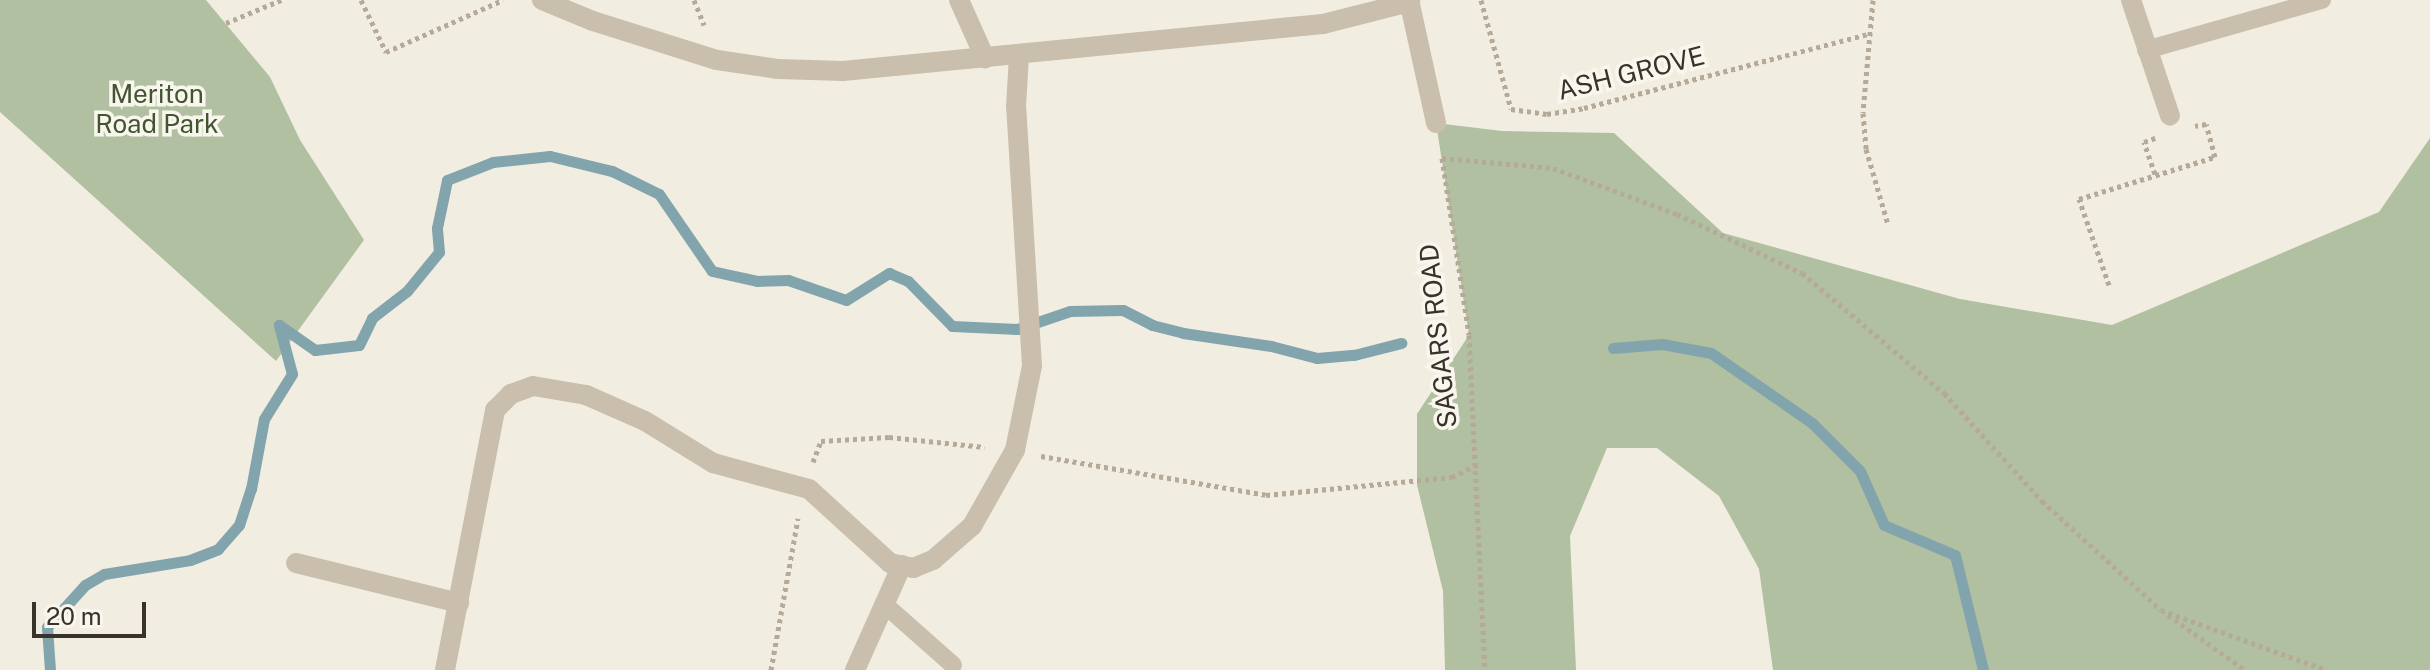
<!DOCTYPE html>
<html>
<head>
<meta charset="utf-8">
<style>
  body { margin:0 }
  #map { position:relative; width:2430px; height:670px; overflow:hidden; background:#f2ede1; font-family:"Public Sans",sans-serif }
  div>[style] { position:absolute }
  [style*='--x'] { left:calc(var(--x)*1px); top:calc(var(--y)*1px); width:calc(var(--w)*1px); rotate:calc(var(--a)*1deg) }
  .green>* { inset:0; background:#b1c0a1 }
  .stream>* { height:11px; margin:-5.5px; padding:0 5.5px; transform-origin:5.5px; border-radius:5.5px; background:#82a4ad }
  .path>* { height:5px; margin-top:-2.5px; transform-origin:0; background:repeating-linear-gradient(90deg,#b5a997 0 4px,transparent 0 8px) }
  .lane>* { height:18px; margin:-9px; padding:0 9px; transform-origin:9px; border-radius:9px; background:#cabfad }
  .street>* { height:20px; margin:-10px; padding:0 10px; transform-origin:10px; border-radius:10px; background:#cabfad }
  span { translate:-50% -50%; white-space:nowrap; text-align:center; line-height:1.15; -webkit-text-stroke:7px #f9f6ed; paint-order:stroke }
  .street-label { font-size:26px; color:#38322b }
  .park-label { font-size:26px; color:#425531 }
  .scale { position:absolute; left:32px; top:602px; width:114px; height:36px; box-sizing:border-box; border:4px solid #38322b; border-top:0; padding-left:10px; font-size:24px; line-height:28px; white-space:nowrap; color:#38322b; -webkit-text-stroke:6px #f9f6ed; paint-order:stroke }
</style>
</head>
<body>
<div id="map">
  <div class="green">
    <div style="clip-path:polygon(0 0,206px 0,270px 77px,300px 140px,364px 240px,276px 361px,0 112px)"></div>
    <div style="clip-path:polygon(1436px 123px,1502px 131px,1614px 133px,1723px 233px,1960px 299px,2112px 325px,2379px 212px,2430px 138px,2430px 670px,1773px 670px,1759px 569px,1719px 496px,1657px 448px,1607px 448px,1570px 536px,1576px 670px,1445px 670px,1443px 591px,1417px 485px,1417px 414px,1469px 335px)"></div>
  </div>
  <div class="stream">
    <div style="--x:1613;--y:348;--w:49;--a:-4.7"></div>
    <div style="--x:1662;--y:344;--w:50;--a:10.4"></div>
    <div style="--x:1711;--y:353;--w:123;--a:34.7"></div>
    <div style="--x:1812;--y:423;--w:68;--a:45"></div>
    <div style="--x:1860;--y:471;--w:59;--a:66"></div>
    <div style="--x:1884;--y:525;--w:77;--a:22.9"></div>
    <div style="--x:1955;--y:555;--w:118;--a:76.3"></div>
    <div style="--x:50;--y:670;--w:43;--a:-94"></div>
    <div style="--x:47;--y:627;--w:57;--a:-47.9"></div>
    <div style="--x:85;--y:585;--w:22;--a:-30"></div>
    <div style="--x:104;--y:574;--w:87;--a:-9.2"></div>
    <div style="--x:190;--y:560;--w:30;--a:-21"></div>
    <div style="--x:218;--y:549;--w:32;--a:-49"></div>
    <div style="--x:239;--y:525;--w:38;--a:-72"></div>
    <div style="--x:251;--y:489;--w:71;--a:-79.5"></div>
    <div style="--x:264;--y:419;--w:53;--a:-58.1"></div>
    <div style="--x:292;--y:374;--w:51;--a:-104.9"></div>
    <div style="--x:279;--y:325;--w:44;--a:34.8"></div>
    <div style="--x:315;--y:350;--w:44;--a:-6.5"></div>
    <div style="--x:359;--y:345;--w:30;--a:-64"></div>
    <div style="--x:372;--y:318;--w:44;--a:-37.6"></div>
    <div style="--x:407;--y:291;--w:50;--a:-50.6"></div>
    <div style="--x:439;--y:252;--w:24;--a:-95"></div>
    <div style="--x:437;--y:228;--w:49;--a:-78.2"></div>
    <div style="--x:447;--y:180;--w:49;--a:-21.4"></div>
    <div style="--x:493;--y:162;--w:57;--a:-6"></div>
    <div style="--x:550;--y:156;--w:64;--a:13.6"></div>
    <div style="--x:612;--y:171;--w:52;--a:26.1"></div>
    <div style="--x:659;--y:194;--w:93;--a:55.5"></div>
    <div style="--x:712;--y:271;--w:46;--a:12.5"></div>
    <div style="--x:757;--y:281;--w:31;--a:-2"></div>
    <div style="--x:788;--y:280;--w:61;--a:19"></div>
    <div style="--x:846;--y:300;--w:51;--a:-32.1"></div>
    <div style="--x:889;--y:273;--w:21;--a:23"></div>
    <div style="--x:908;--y:281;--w:63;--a:45.6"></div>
    <div style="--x:952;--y:326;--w:65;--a:2.6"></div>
    <div style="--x:1017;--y:329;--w:56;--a:-18.8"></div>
    <div style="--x:1070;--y:311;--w:53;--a:-1.1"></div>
    <div style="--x:1123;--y:310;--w:33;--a:27"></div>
    <div style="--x:1152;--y:325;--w:32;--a:14"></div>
    <div style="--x:1183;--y:333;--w:89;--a:8.4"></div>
    <div style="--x:1271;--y:346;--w:48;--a:14.6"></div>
    <div style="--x:1317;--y:358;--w:37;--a:-5"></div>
    <div style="--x:1354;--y:355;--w:49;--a:-14.3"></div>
  </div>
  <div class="path">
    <div style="--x:361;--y:0;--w:58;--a:64.3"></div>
    <div style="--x:386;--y:52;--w:128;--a:-24"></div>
    <div style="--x:694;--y:0;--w:27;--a:68"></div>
    <div style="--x:1481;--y:0;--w:113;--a:74.6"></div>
    <div style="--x:1511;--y:109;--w:36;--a:8"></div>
    <div style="--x:1547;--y:114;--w:37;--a:-9"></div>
    <div style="--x:1584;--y:108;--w:294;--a:-14.6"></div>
    <div style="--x:1873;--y:0;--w:113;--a:95.1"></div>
    <div style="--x:1863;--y:113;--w:36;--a:85"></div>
    <div style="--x:1866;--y:149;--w:78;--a:73.7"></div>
    <div style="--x:226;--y:23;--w:60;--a:-22.7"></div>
    <div style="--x:1442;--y:158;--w:111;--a:5.1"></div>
    <div style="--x:1553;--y:168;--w:132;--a:20.4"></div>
    <div style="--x:1677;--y:214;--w:138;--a:25.3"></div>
    <div style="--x:1802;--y:273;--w:186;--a:40.2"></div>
    <div style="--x:1944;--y:393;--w:146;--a:47.8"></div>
    <div style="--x:2042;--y:501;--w:161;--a:42.5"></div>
    <div style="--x:2161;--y:610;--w:176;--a:20"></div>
    <div style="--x:1442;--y:158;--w:179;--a:81.3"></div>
    <div style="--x:1469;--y:335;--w:335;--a:87.3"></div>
    <div style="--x:2155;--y:174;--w:34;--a:-109"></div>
    <div style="--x:2144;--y:142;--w:12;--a:-20"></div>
    <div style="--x:2109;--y:285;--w:91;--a:-109.2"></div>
    <div style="--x:2079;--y:199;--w:142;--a:-17.2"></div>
    <div style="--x:2215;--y:157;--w:34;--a:-105"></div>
    <div style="--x:2206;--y:124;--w:11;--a:170"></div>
    <div style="--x:1041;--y:456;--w:228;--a:9.8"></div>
    <div style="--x:1266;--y:495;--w:187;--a:-5.5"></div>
    <div style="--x:1452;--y:477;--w:28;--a:-26"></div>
    <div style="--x:813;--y:462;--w:22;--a:-69"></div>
    <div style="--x:821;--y:441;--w:68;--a:-3.4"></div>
    <div style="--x:889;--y:437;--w:96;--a:6"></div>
    <div style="--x:2168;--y:615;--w:95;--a:35.5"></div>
    <div style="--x:771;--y:670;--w:154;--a:-79.9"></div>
  </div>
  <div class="lane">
    <div style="--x:2146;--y:50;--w:183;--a:-15.9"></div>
    <div style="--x:884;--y:604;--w:92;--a:41.5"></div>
  </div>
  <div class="street">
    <div style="--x:542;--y:0;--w:55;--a:22.4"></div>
    <div style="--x:593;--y:21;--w:130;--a:17.5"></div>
    <div style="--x:717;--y:60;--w:62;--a:8.4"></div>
    <div style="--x:778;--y:69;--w:65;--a:1.8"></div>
    <div style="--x:843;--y:71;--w:482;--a:-5.6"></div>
    <div style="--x:1323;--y:24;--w:90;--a:-14.2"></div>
    <div style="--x:959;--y:0;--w:64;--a:65.9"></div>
    <div style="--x:1409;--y:0;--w:126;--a:77.6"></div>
    <div style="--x:2131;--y:0;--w:122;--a:71.4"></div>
    <div style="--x:296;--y:563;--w:168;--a:13.8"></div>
    <div style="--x:445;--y:670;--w:265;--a:-79.1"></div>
    <div style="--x:495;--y:410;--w:23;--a:-45"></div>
    <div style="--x:511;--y:394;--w:23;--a:-20"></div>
    <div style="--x:533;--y:386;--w:54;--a:9.6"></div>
    <div style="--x:586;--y:395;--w:64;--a:23.8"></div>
    <div style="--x:645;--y:421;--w:80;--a:31.7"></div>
    <div style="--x:713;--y:463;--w:99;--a:15.2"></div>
    <div style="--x:809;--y:489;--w:110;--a:42.4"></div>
    <div style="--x:890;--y:563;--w:24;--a:12"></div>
    <div style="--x:913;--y:568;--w:22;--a:-22"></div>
    <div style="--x:933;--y:560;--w:52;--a:-41.1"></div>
    <div style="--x:972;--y:526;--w:87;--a:-60.5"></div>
    <div style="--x:1015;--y:450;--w:86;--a:-78.6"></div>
    <div style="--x:1032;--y:366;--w:259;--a:-93.5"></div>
    <div style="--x:1016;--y:107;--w:52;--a:-86.7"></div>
    <div style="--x:855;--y:670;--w:115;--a:-65.9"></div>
  </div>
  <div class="street-label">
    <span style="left:1631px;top:73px;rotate:-14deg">ASH GROVE</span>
    <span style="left:1438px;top:336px;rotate:-96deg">SAGARS ROAD</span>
  </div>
  <div class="park-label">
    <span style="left:157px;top:109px">Meriton<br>Road Park</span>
  </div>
  <div class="scale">20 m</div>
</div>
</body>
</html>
